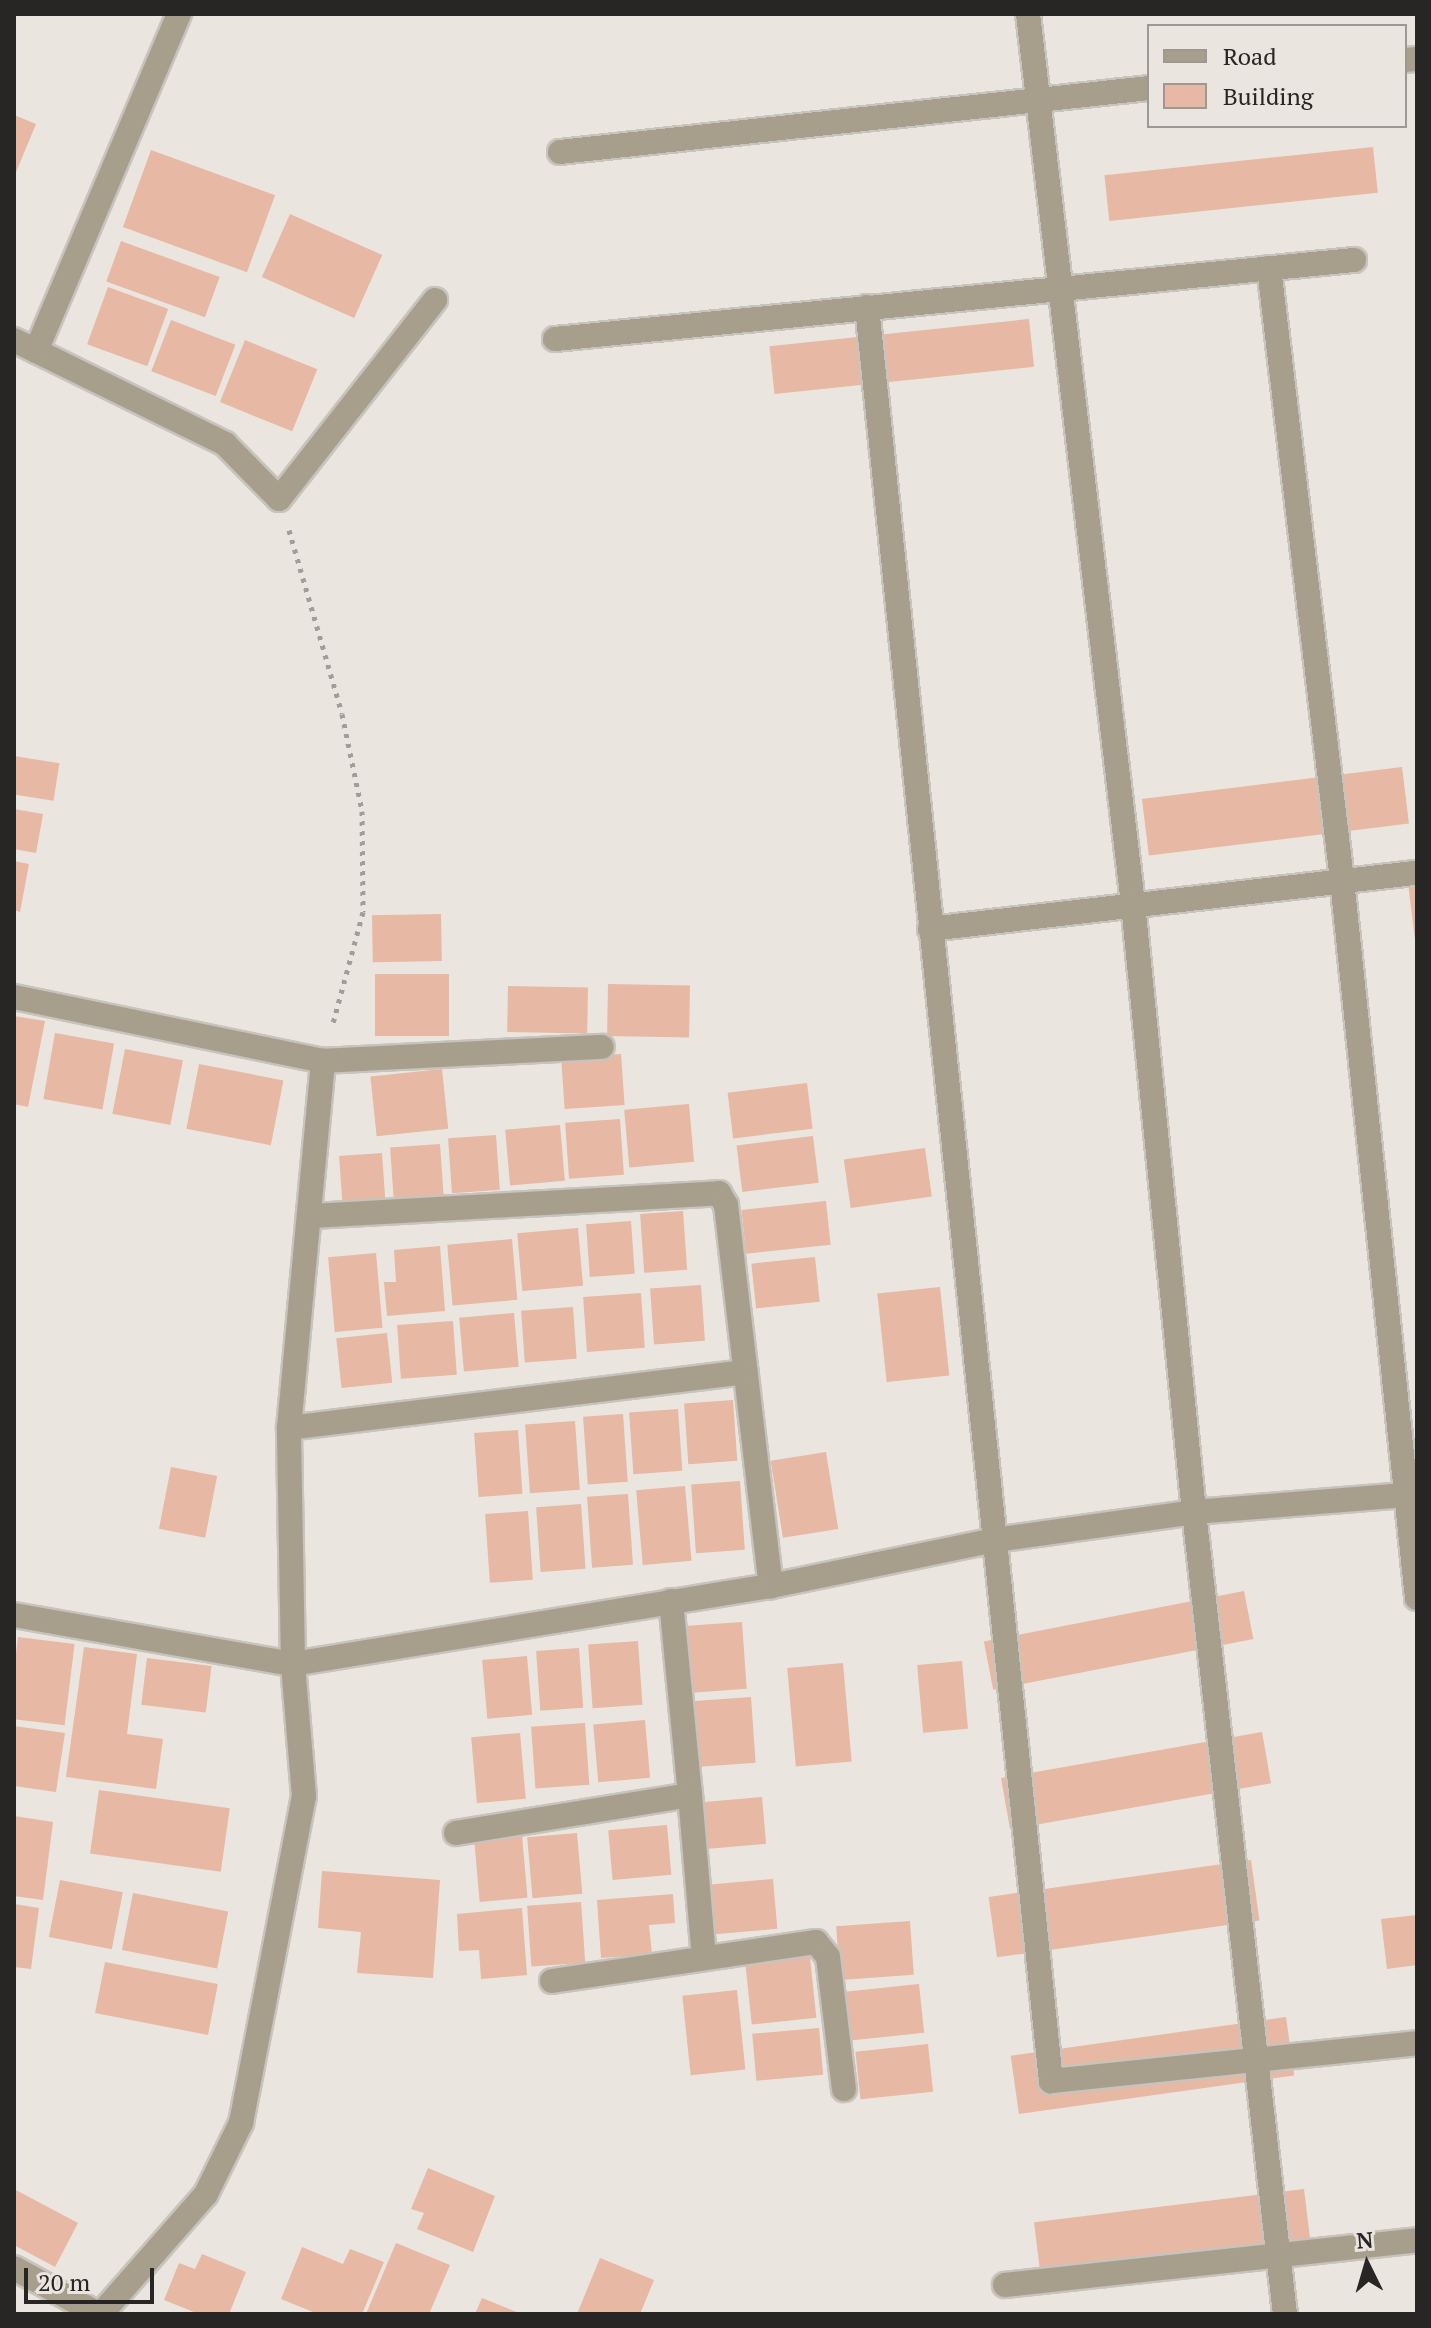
<!DOCTYPE html>
<html>
<head>
<meta charset="utf-8">
<style>
  body { margin:0 }
  #map { position:relative; width:1431px; height:2328px; overflow:hidden; background:#eae5df; font-family:"PT Serif",serif }
  div>[style] { position:absolute }
  [style*='--x'] { left:calc(var(--x)*1px); top:calc(var(--y)*1px); width:calc(var(--w)*1px); rotate:calc(var(--a)*1deg) }
  .building>* { inset:0; background:#e7b8a3; transform-origin:0 0 }
  .path>* { height:5px; margin-top:-2.5px; transform-origin:0; background:repeating-linear-gradient(90deg,#a19d98 0 4px,transparent 0 10px) }
  .roads { filter:drop-shadow(2px 0 #c7c3bd) drop-shadow(-2px 0 #c7c3bd) drop-shadow(0 2px #c7c3bd) drop-shadow(0 -2px #c7c3bd) }
  .minor>* { height:24px; margin:-12px; padding:0 12px; transform-origin:12px; border-radius:12px; background:#a79f8c }
  span { translate:-50% -50%; white-space:nowrap; text-align:center; line-height:1.15; -webkit-text-stroke:8px #eae5df; paint-order:stroke }
  .frame { position:absolute; inset:0; border:16px solid #282624; pointer-events:none }
  .legend { position:absolute; left:1147px; top:24px; width:260px; height:104px; box-sizing:border-box; background:#eae5df; border:2px solid #9c9994; margin:0; padding:10px 14px; list-style:none; font-size:24px; color:#282624 }
  .legend li { display:flex; align-items:center; gap:16px; height:40px }
  .legend b { width:40px; border:2px solid #9c9994 }
  .north { position:absolute; left:1327px; top:2224px; width:80px; height:80px; -webkit-text-stroke:6px #eae5df; paint-order:stroke; rotate:355deg; font-size:22px; font-weight:700; line-height:32px; text-align:center; color:#282624 }
  .north::after { content:''; display:block; margin:auto; width:28px; height:36px; background:#282624; clip-path:polygon(50% 0,100% 100%,50% 72%,0 100%) }
  .scale { position:absolute; left:24px; top:2268px; width:130px; height:36px; box-sizing:border-box; border:4px solid #282624; border-top:0; padding-left:10px; font-size:24px; line-height:28px; white-space:nowrap; color:#282624; -webkit-text-stroke:6px #eae5df; paint-order:stroke }
</style>
</head>
<body>
<div id="map">
  <div class="building">
    <div style="clip-path:polygon(14px 115px,36px 124px,14px 177px)"></div>
    <div style="left:1373px;top:147px;width:46px;height:270px;rotate:84deg"></div>
    <div style="left:151px;top:150px;width:132px;height:82px;rotate:20deg"></div>
    <div style="left:290px;top:214px;width:101px;height:69px;rotate:24deg"></div>
    <div style="left:121px;top:241px;width:105px;height:43px;rotate:20deg"></div>
    <div style="left:108px;top:287px;width:64px;height:61px;rotate:20deg"></div>
    <div style="left:1029px;top:319px;width:48px;height:261px;rotate:84deg"></div>
    <div style="left:171px;top:320px;width:69px;height:55px;rotate:21deg"></div>
    <div style="left:245px;top:340px;width:78px;height:67px;rotate:22deg"></div>
    <div style="left:14px;top:756px;width:46px;height:38px;rotate:9deg"></div>
    <div style="left:1402px;top:767px;width:57px;height:262px;rotate:83deg"></div>
    <div style="clip-path:polygon(14px 809px,43px 814px,36px 853px,14px 849px)"></div>
    <div style="clip-path:polygon(14px 861px,29px 864px,20px 912px,14px 910px)"></div>
    <div style="clip-path:polygon(1417px 882px,1417px 940px,1415px 940px,1408px 883px)"></div>
    <div style="left:441px;top:914px;width:47px;height:69px;rotate:89deg"></div>
    <div style="left:375px;top:974px;width:74px;height:62px"></div>
    <div style="left:608px;top:984px;width:82px;height:52px;rotate:1deg"></div>
    <div style="left:508px;top:986px;width:80px;height:46px;rotate:1deg"></div>
    <div style="clip-path:polygon(14px 1016px,45px 1021px,28px 1107px,14px 1104px)"></div>
    <div style="left:55px;top:1033px;width:60px;height:67px;rotate:10deg"></div>
    <div style="left:125px;top:1049px;width:59px;height:66px;rotate:11deg"></div>
    <div style="left:621px;top:1054px;width:51px;height:60px;rotate:86deg"></div>
    <div style="left:199px;top:1064px;width:86px;height:66px;rotate:11deg"></div>
    <div style="left:442px;top:1069px;width:60px;height:72px;rotate:84deg"></div>
    <div style="left:807px;top:1083px;width:46px;height:80px;rotate:83deg"></div>
    <div style="left:689px;top:1104px;width:58px;height:65px;rotate:85deg"></div>
    <div style="left:620px;top:1119px;width:56px;height:55px;rotate:86deg"></div>
    <div style="left:560px;top:1125px;width:56px;height:55px;rotate:85deg"></div>
    <div style="left:496px;top:1135px;width:55px;height:48px;rotate:86deg"></div>
    <div style="left:813px;top:1136px;width:47px;height:77px;rotate:83deg"></div>
    <div style="left:440px;top:1144px;width:58px;height:50px;rotate:86deg"></div>
    <div style="left:925px;top:1148px;width:49px;height:82px;rotate:82deg"></div>
    <div style="left:382px;top:1153px;width:55px;height:43px;rotate:86deg"></div>
    <div style="left:826px;top:1201px;width:44px;height:85px;rotate:84deg"></div>
    <div style="left:683px;top:1211px;width:59px;height:43px;rotate:86deg"></div>
    <div style="left:631px;top:1221px;width:53px;height:45px;rotate:86deg"></div>
    <div style="left:578px;top:1228px;width:58px;height:61px;rotate:85deg"></div>
    <div style="left:512px;top:1239px;width:61px;height:65px;rotate:85deg"></div>
    <div style="clip-path:polygon(440px 1246px,445px 1311px,387px 1316px,384px 1282px,396px 1282px,394px 1250px)"></div>
    <div style="left:376px;top:1253px;width:75px;height:48px;rotate:85deg"></div>
    <div style="left:815px;top:1257px;width:45px;height:64px;rotate:84deg"></div>
    <div style="left:701px;top:1285px;width:56px;height:51px;rotate:86deg"></div>
    <div style="left:940px;top:1287px;width:89px;height:63px;rotate:84deg"></div>
    <div style="left:641px;top:1293px;width:55px;height:58px;rotate:86deg"></div>
    <div style="left:573px;top:1307px;width:52px;height:52px;rotate:86deg"></div>
    <div style="left:514px;top:1313px;width:54px;height:55px;rotate:85deg"></div>
    <div style="left:453px;top:1321px;width:54px;height:56px;rotate:86deg"></div>
    <div style="left:387px;top:1333px;width:50px;height:51px;rotate:84deg"></div>
    <div style="left:733px;top:1400px;width:61px;height:49px;rotate:86deg"></div>
    <div style="left:678px;top:1409px;width:62px;height:49px;rotate:86deg"></div>
    <div style="left:623px;top:1414px;width:68px;height:40px;rotate:86deg"></div>
    <div style="left:575px;top:1421px;width:69px;height:50px;rotate:86deg"></div>
    <div style="left:518px;top:1430px;width:64px;height:44px;rotate:86deg"></div>
    <div style="left:826px;top:1452px;width:78px;height:56px;rotate:81deg"></div>
    <div style="left:171px;top:1467px;width:47px;height:63px;rotate:11deg"></div>
    <div style="left:740px;top:1481px;width:69px;height:49px;rotate:86deg"></div>
    <div style="left:685px;top:1486px;width:75px;height:49px;rotate:85deg"></div>
    <div style="left:628px;top:1494px;width:71px;height:41px;rotate:86deg"></div>
    <div style="left:581px;top:1504px;width:65px;height:45px;rotate:86deg"></div>
    <div style="left:528px;top:1511px;width:69px;height:43px;rotate:86deg"></div>
    <div style="left:1244px;top:1591px;width:49px;height:265px;rotate:79deg"></div>
    <div style="left:742px;top:1622px;width:67px;height:58px;rotate:86deg"></div>
    <div style="left:18px;top:1637px;width:57px;height:82px;rotate:7deg"></div>
    <div style="left:638px;top:1641px;width:64px;height:50px;rotate:86deg"></div>
    <div style="clip-path:polygon(84px 1647px,137px 1654px,127px 1734px,163px 1739px,156px 1789px,66px 1777px)"></div>
    <div style="left:579px;top:1648px;width:60px;height:43px;rotate:86deg"></div>
    <div style="left:527px;top:1656px;width:59px;height:45px;rotate:85deg"></div>
    <div style="left:147px;top:1658px;width:65px;height:47px;rotate:7deg"></div>
    <div style="left:962px;top:1661px;width:68px;height:45px;rotate:85deg"></div>
    <div style="left:843px;top:1663px;width:99px;height:56px;rotate:85deg"></div>
    <div style="left:751px;top:1697px;width:66px;height:60px;rotate:86deg"></div>
    <div style="left:645px;top:1720px;width:58px;height:52px;rotate:85deg"></div>
    <div style="left:585px;top:1723px;width:62px;height:54px;rotate:86deg"></div>
    <div style="clip-path:polygon(14px 1726px,65px 1733px,56px 1792px,14px 1786px)"></div>
    <div style="left:1262px;top:1732px;width:52px;height:265px;rotate:80deg"></div>
    <div style="left:520px;top:1733px;width:66px;height:49px;rotate:85deg"></div>
    <div style="left:99px;top:1790px;width:132px;height:64px;rotate:8deg"></div>
    <div style="left:762px;top:1797px;width:47px;height:63px;rotate:85deg"></div>
    <div style="clip-path:polygon(14px 1816px,53px 1822px,43px 1900px,14px 1896px)"></div>
    <div style="left:667px;top:1825px;width:50px;height:59px;rotate:85deg"></div>
    <div style="left:577px;top:1833px;width:61px;height:50px;rotate:85deg"></div>
    <div style="left:522px;top:1835px;width:63px;height:48px;rotate:85deg"></div>
    <div style="left:1251px;top:1860px;width:61px;height:265px;rotate:82deg"></div>
    <div style="clip-path:polygon(322px 1871px,440px 1880px,433px 1978px,357px 1973px,361px 1932px,318px 1928px)"></div>
    <div style="left:773px;top:1879px;width:50px;height:63px;rotate:85deg"></div>
    <div style="left:60px;top:1880px;width:64px;height:58px;rotate:11deg"></div>
    <div style="left:133px;top:1893px;width:97px;height:58px;rotate:11deg"></div>
    <div style="clip-path:polygon(673px 1894px,675px 1923px,649px 1925px,652px 1954px,601px 1958px,597px 1900px)"></div>
    <div style="left:581px;top:1902px;width:61px;height:54px;rotate:86deg"></div>
    <div style="clip-path:polygon(14px 1904px,39px 1908px,31px 1969px,14px 1967px)"></div>
    <div style="clip-path:polygon(522px 1908px,527px 1975px,481px 1979px,479px 1950px,459px 1951px,457px 1914px)"></div>
    <div style="clip-path:polygon(1417px 1915px,1417px 1965px,1387px 1969px,1381px 1919px)"></div>
    <div style="left:910px;top:1921px;width:54px;height:74px;rotate:86deg"></div>
    <div style="left:810px;top:1957px;width:61px;height:65px;rotate:84deg"></div>
    <div style="left:105px;top:1962px;width:115px;height:52px;rotate:11deg"></div>
    <div style="left:919px;top:1984px;width:49px;height:74px;rotate:84deg"></div>
    <div style="left:737px;top:1990px;width:80px;height:55px;rotate:84deg"></div>
    <div style="left:1286px;top:2017px;width:59px;height:278px;rotate:82deg"></div>
    <div style="left:819px;top:2028px;width:47px;height:67px;rotate:85deg"></div>
    <div style="left:928px;top:2044px;width:48px;height:73px;rotate:84deg"></div>
    <div style="clip-path:polygon(428px 2168px,495px 2196px,473px 2252px,417px 2229px,424px 2213px,411px 2209px)"></div>
    <div style="clip-path:polygon(14px 2189px,78px 2223px,55px 2267px,14px 2245px)"></div>
    <div style="left:1304px;top:2189px;width:56px;height:272px;rotate:83deg"></div>
    <div style="clip-path:polygon(396px 2243px,450px 2265px,429px 2314px,366px 2314px)"></div>
    <div style="clip-path:polygon(302px 2247px,343px 2264px,350px 2249px,384px 2262px,362px 2314px,318px 2314px,281px 2299px)"></div>
    <div style="clip-path:polygon(202px 2254px,246px 2272px,229px 2314px,199px 2314px,164px 2300px,179px 2263px,195px 2269px)"></div>
    <div style="clip-path:polygon(600px 2258px,654px 2280px,640px 2314px,577px 2314px)"></div>
    <div style="clip-path:polygon(482px 2298px,522px 2314px,475px 2314px)"></div>
  </div>
  <div class="path">
    <div style="--x:289;--y:530;--w:191;--a:73.9"></div>
    <div style="--x:342;--y:714;--w:99;--a:78.3"></div>
    <div style="--x:362;--y:811;--w:101;--a:89.4"></div>
    <div style="--x:363;--y:912;--w:119;--a:105.1"></div>
  </div>
  <div class="roads">
    <div class="minor">
      <div style="--x:1028;--y:14;--w:896;--a:83.27"></div>
      <div style="--x:1133;--y:904;--w:611;--a:84.27"></div>
      <div style="--x:1194;--y:1512;--w:807;--a:83.53"></div>
      <div style="--x:1405;--y:60;--w:12;--a:-5"></div>
      <div style="--x:560;--y:152;--w:592;--a:-6.2"></div>
      <div style="--x:1269;--y:268;--w:616;--a:83.2"></div>
      <div style="--x:1342;--y:880;--w:722;--a:84.04"></div>
      <div style="--x:867;--y:307;--w:1784;--a:84.08"></div>
      <div style="--x:1051;--y:2081;--w:368;--a:-5.9"></div>
      <div style="--x:555;--y:339;--w:803;--a:-5.65"></div>
      <div style="--x:14;--y:340;--w:235;--a:26.2"></div>
      <div style="--x:225;--y:444;--w:77;--a:45.5"></div>
      <div style="--x:279;--y:499;--w:253;--a:-51.9"></div>
      <div style="--x:36;--y:351;--w:366;--a:-67"></div>
      <div style="--x:930;--y:929;--w:490;--a:-6.6"></div>
      <div style="--x:14;--y:997;--w:316;--a:11.7"></div>
      <div style="--x:323;--y:1061;--w:279;--a:-2.9"></div>
      <div style="--x:312;--y:1216;--w:408;--a:-3.2"></div>
      <div style="--x:719;--y:1193;--w:14;--a:60"></div>
      <div style="--x:726;--y:1205;--w:384;--a:83.3"></div>
      <div style="--x:289;--y:1428;--w:460;--a:-7"></div>
      <div style="--x:671;--y:1601;--w:195;--a:84.4"></div>
      <div style="--x:14;--y:1615;--w:283;--a:10"></div>
      <div style="--x:293;--y:1664;--w:484;--a:-9.3"></div>
      <div style="--x:771;--y:1586;--w:229;--a:-11.6"></div>
      <div style="--x:995;--y:1540;--w:201;--a:-8"></div>
      <div style="--x:1194;--y:1512;--w:224;--a:-4.6"></div>
      <div style="--x:456;--y:1833;--w:237;--a:-9.2"></div>
      <div style="--x:690;--y:1795;--w:163;--a:85.1"></div>
      <div style="--x:552;--y:1981;--w:267;--a:-8.4"></div>
      <div style="--x:816;--y:1942;--w:19;--a:51"></div>
      <div style="--x:828;--y:1957;--w:133;--a:83.1"></div>
      <div style="--x:14;--y:2268;--w:96;--a:28.7"></div>
      <div style="--x:1005;--y:2285;--w:414;--a:-6.2"></div>
      <div style="--x:101;--y:2314;--w:159;--a:-48.8"></div>
      <div style="--x:206;--y:2194;--w:79;--a:-63.8"></div>
      <div style="--x:241;--y:2123;--w:333;--a:-79.1"></div>
      <div style="--x:304;--y:1796;--w:132;--a:-94.8"></div>
      <div style="--x:293;--y:1664;--w:236;--a:-91"></div>
      <div style="--x:289;--y:1428;--w:369;--a:-84.7"></div>
    </div>
  </div>
  <div class="frame"></div>
  <ul class="legend">
  <li><b style="height:10px;background:#a79f8c"></b>Road</li>
  <li><b style="height:22px;background:#e7b8a3"></b>Building</li>
  </ul>
  <div class="north">N</div>
  <div class="scale">20 m</div>
</div>
</body>
</html>
